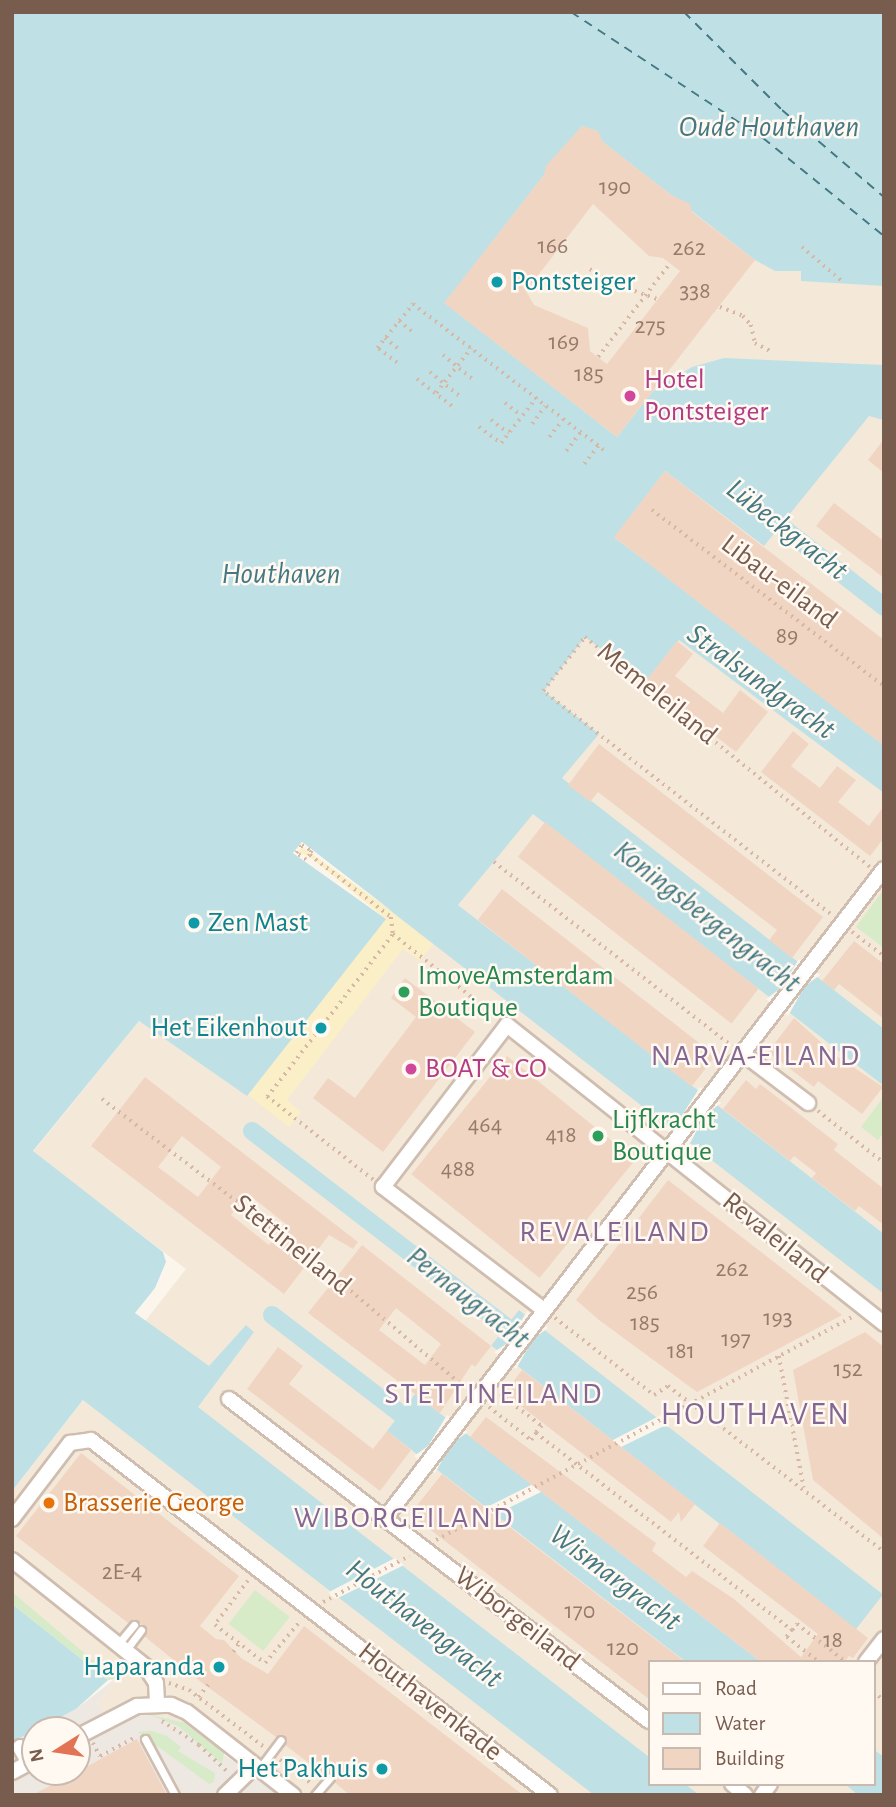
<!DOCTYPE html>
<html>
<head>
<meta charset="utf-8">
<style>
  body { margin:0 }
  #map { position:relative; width:896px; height:1807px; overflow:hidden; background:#fcf5eb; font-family:"Alegreya Sans",sans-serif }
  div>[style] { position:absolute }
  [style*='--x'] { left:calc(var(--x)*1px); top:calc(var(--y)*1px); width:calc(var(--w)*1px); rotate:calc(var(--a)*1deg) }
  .residential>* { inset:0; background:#f4e8d9 }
  .industrial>* { inset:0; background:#eee8e3 }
  .green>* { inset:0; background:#d7ebc9; transform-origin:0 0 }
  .sand>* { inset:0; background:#faefc7 }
  .water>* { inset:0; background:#bfe1e6; transform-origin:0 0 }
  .pier>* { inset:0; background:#fcf5eb }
  .canal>* { height:18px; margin:-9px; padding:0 9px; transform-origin:9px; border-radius:9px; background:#bfe1e6 }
  .ferry>* { height:2px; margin-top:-1px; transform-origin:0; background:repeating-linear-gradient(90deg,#447983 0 9px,transparent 0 16px) }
  .building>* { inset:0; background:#f1d5c3; transform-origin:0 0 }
  .path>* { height:3.5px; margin-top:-1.75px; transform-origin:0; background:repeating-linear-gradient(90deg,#d7b8a5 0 2px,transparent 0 7px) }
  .roads { filter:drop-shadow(2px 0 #cfbeb0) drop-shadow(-2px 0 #cfbeb0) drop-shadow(0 2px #cfbeb0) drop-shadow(0 -2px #cfbeb0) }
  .lane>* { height:7px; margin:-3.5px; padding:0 3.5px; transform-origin:3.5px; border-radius:3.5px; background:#fff }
  .street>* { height:14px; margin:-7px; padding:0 7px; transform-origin:7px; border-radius:7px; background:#fff }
  .dots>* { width:19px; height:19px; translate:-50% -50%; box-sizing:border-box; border:4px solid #fff9f2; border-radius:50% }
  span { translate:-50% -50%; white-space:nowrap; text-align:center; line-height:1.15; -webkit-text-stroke:5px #fff9f2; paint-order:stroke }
  .number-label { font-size:24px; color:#967a6b }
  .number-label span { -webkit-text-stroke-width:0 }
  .culture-label { font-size:28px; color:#0d838f }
  .left { translate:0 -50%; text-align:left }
  .right { translate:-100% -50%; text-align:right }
  .hotel-label { font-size:28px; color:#b23c85 }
  .street-label { font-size:28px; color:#785c4e }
  .leisure-label { font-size:28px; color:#27864d }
  .food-label { font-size:28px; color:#c56008 }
  .water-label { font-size:30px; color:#447983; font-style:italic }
  .neighbourhood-label { font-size:30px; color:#846693; letter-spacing:2px }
  .quarter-label { font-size:32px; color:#846693; letter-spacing:2px }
  .frame { position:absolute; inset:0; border:14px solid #785c4e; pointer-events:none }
  .legend { position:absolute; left:648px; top:1660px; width:228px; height:126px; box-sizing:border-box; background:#fff9f2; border:2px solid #c9bab0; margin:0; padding:9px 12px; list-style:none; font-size:21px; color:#785c4e }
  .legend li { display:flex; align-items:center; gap:14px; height:35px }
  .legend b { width:35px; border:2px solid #c9bab0 }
  .north { position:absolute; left:21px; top:1716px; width:70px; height:70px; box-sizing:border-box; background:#fff9f2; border:2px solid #c9bab0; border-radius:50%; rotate:258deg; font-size:19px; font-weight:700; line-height:28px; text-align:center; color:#785c4e }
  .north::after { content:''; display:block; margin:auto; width:24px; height:32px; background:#e27354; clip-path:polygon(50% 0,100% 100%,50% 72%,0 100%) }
</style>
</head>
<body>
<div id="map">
  <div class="residential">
    <div style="clip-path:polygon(evenodd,581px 103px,884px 262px,884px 1795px,278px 1795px,185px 1723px,111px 1728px,98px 1703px,115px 1679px,12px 1598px,12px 1491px,186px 1269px,33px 1152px,139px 1021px,247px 1095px,392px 911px,418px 931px,543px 691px,585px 637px,425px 313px,581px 103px,649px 1662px,873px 1662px,873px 1784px,649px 1784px,649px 1662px)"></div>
  </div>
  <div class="industrial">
    <div style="clip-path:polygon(evenodd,115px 1679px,98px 1703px,111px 1727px,141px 1715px,175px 1718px,278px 1795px,12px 1795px,12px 1740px,76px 1709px,115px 1679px,35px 1730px,77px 1730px,77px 1772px,35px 1772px,35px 1730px)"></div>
  </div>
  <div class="green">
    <div style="clip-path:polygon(884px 889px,884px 948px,856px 927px)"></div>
    <div style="clip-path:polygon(882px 1099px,884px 1132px,878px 1140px,861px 1127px)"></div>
    <div style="left:255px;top:1590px;width:44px;height:43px;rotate:38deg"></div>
    <div style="clip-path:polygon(12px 1592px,115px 1679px,108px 1680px,12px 1604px)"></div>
    <div style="clip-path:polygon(147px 1714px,185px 1723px,224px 1753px,222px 1764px,178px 1726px)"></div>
    <div style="clip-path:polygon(152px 1731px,167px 1736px,181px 1747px,178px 1751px,215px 1773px,214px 1782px,209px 1784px,138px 1732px)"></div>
  </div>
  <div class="sand">
    <div style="clip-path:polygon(302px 842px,433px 944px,420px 961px,403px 949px,287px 1100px,301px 1112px,289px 1127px,248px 1095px,386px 919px,293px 853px)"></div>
  </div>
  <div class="water">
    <div style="clip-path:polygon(12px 12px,884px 12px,884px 286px,801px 281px,801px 271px,775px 271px,755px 260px,582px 126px,445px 303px,617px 437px,653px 391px,692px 367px,724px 358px,884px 365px,884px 420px,869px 416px,764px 546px,665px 471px,615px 538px,884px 740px,884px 793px,679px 640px,645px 682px,585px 637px,544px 691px,599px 734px,562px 778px,884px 1029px,884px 1086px,533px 814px,458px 905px,884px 1234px,884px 1294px,302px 842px,293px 853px,386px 919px,247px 1096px,139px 1021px,33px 1151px,163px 1252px,166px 1262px,155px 1288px,135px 1313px,209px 1366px,246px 1325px,254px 1332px,198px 1407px,649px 1757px,649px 1784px,685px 1784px,699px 1795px,594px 1795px,83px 1400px,12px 1491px)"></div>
    <div style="left:519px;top:1310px;width:462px;height:45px;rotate:38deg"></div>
    <div style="clip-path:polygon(415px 1394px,761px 1662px,686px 1662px,387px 1431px)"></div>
    <div style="clip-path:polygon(12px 1604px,108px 1680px,76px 1709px,12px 1742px)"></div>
    <div style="clip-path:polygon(873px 1749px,884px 1757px,884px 1795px,858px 1795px,845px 1784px,873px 1784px)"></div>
  </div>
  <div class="pier">
    <div style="clip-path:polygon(302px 842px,392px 911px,302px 847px,298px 852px,310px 857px,386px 919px,293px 853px)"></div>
    <div style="clip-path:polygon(799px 959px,820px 975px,805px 986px,788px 1016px,766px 999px,781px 988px)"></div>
    <div style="clip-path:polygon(700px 1087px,721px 1103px,705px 1115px,688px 1147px,665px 1129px,681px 1117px)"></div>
    <div style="clip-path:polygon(527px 1311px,548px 1328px,533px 1339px,516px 1369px,494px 1352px,509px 1342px)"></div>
    <div style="clip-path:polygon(447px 1415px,468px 1432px,452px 1443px,435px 1473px,414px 1456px,428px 1446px)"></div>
    <div style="clip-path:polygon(661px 1415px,670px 1423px,619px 1448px,611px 1441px)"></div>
    <div style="clip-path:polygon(535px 1483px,545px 1490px,492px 1516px,485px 1508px)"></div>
    <div style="clip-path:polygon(395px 1558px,404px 1565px,336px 1599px,331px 1596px,329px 1592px)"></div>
  </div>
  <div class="canal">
    <div style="--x:763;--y:512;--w:154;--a:38.1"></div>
    <div style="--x:252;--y:1131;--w:342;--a:37.6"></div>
    <div style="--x:272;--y:1315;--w:185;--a:37.5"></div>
  </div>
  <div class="ferry">
    <div style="--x:571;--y:12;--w:230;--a:33.3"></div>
    <div style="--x:763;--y:138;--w:156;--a:39"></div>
    <div style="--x:684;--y:12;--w:139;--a:45"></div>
    <div style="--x:782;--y:110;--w:134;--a:40.5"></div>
  </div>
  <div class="building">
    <div style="clip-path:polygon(evenodd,582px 126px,598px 131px,603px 142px,671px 195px,690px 204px,692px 212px,755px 260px,617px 437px,444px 303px,544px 175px,546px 166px,582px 126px,593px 204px,649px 256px,663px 258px,680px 271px,607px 364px,590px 351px,588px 328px,534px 305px,526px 291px,593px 204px)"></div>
    <div style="clip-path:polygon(884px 439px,884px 473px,868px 460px)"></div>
    <div style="clip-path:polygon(665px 471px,884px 640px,884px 746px,614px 537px)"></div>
    <div style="clip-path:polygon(834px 503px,884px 541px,884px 578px,816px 526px)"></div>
    <div style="clip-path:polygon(677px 641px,693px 654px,675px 676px,723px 713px,740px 690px,768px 712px,736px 752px,645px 682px)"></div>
    <div style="clip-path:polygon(793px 731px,809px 744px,791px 766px,820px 788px,837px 766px,856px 780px,838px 802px,869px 826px,884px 806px,884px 838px,870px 856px,761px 772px)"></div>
    <div style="clip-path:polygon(599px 744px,823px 917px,792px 958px,769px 940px,777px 930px,598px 792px,590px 802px,568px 785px)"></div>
    <div style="left:545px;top:822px;width:271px;height:44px;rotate:38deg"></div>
    <div style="left:502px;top:889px;width:271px;height:39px;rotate:38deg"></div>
    <div style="clip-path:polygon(854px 941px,884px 964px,884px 1019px,839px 984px,834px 990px,822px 981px)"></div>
    <div style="clip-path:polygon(405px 978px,475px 1032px,383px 1152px,313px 1098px,328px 1078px,355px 1098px,416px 1017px,391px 998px)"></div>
    <div style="clip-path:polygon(794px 1018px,835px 1055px,883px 1087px,862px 1114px,818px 1081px,814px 1087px,768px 1052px)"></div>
    <div style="left:507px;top:1056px;width:165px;height:152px;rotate:39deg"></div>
    <div style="clip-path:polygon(evenodd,145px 1077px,358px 1242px,353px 1249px,329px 1235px,284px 1294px,91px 1146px,145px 1077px,182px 1136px,221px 1167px,198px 1197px,158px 1167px,182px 1136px,145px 1077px,248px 1194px,286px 1224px,269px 1245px,231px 1215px,248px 1194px)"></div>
    <div style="clip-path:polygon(746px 1080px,756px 1089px,760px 1084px,838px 1144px,834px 1150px,884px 1189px,884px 1225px,859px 1206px,855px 1211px,812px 1178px,816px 1173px,794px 1156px,790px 1161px,723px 1109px)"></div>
    <div style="clip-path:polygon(668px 1180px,827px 1303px,842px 1315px,697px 1392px,599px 1320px,576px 1300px)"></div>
    <div style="clip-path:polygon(evenodd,362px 1245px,491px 1346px,475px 1367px,472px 1364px,440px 1413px,308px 1313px,362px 1245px,396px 1308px,441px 1344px,425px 1365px,379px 1330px,396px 1308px)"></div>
    <div style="clip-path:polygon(865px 1332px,884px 1347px,884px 1539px,813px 1480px,793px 1370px)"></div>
    <div style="clip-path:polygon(278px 1347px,303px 1366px,289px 1384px,373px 1449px,387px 1431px,411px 1450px,380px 1491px,247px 1389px)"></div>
    <div style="clip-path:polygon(522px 1370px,695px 1504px,681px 1522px,679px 1512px,671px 1522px,508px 1396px,506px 1391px)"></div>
    <div style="clip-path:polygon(486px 1417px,656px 1543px,652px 1551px,686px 1577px,692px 1571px,734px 1599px,801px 1657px,818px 1634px,703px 1546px,720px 1523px,868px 1638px,853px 1658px,849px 1656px,844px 1662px,761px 1662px,470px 1437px)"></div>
    <div style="clip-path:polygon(81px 1453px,239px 1576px,200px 1626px,216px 1639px,224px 1640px,241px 1658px,268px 1674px,304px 1626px,523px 1795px,350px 1795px,334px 1782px,333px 1773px,325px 1775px,285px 1745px,284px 1735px,276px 1737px,201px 1682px,144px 1636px,145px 1626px,134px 1619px,128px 1623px,16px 1536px)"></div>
    <div style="clip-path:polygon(442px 1474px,498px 1518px,685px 1662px,649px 1662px,649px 1699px,410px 1514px)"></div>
    <div style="clip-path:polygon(137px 1739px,167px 1795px,32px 1795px,77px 1772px)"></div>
  </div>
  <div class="path">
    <div style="--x:802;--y:247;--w:54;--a:40.5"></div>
    <div style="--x:590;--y:269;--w:29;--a:31"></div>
    <div style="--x:615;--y:284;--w:45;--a:19.7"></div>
    <div style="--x:720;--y:307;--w:25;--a:21"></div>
    <div style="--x:743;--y:316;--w:12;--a:48"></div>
    <div style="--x:751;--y:325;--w:18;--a:77"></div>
    <div style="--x:755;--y:343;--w:19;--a:28"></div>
    <div style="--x:399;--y:321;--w:18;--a:38"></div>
    <div style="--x:385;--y:338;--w:19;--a:39"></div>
    <div style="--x:443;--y:355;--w:38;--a:39"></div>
    <div style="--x:598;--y:357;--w:118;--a:-52.5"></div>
    <div style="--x:397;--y:363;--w:25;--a:-143"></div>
    <div style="--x:377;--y:348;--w:57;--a:-50.7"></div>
    <div style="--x:413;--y:304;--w:242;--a:37.4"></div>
    <div style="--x:430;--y:372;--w:38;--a:39"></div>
    <div style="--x:417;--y:379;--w:49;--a:37.6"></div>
    <div style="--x:436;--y:393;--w:57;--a:-52.1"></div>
    <div style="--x:505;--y:403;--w:21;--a:37"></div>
    <div style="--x:491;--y:420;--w:22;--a:36"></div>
    <div style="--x:532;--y:424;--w:22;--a:-54"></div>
    <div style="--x:479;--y:427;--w:27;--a:36"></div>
    <div style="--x:501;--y:443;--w:57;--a:-52.1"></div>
    <div style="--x:549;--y:437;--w:22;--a:-51"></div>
    <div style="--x:566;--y:451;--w:23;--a:-52"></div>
    <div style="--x:584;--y:464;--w:23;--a:-52"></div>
    <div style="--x:652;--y:510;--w:291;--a:37.2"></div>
    <div style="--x:310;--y:855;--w:6;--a:129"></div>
    <div style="--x:306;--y:860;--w:12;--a:-145"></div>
    <div style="--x:296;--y:853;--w:10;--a:-53"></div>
    <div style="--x:302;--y:845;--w:12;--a:31"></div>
    <div style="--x:312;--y:851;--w:4;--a:117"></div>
    <div style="--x:310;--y:855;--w:102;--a:37.4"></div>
    <div style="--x:391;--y:917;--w:17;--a:83"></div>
    <div style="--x:494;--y:862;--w:301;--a:37.7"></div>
    <div style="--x:830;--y:914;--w:363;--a:-142.2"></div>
    <div style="--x:543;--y:691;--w:68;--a:-52.1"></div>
    <div style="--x:585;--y:637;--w:366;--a:38.9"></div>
    <div style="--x:852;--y:932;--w:40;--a:37"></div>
    <div style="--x:102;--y:1099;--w:273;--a:37.2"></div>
    <div style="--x:319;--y:1264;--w:194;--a:40.2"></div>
    <div style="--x:818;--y:1111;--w:84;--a:38.2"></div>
    <div style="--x:373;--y:1180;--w:135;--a:-141.9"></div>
    <div style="--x:267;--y:1097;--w:206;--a:-52.3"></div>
    <div style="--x:393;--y:934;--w:131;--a:38.8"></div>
    <div style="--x:555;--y:1318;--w:125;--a:37.9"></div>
    <div style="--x:654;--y:1395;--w:17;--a:-33"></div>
    <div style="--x:668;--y:1386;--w:272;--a:37.5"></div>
    <div style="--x:779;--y:1356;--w:134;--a:79.3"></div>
    <div style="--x:500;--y:1394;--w:53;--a:37.3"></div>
    <div style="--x:542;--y:1426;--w:9;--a:131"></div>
    <div style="--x:536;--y:1433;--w:323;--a:37.6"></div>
    <div style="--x:792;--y:1630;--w:8;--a:-50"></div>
    <div style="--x:797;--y:1624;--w:62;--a:37.8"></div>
    <div style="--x:489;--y:1407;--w:53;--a:38.2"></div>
    <div style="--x:531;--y:1440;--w:9;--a:-54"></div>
    <div style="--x:436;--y:1540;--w:472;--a:-28.2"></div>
    <div style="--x:248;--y:1581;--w:55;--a:126.9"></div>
    <div style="--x:215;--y:1625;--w:63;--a:37.2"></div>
    <div style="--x:265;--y:1663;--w:56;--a:-50.1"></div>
    <div style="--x:323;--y:1602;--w:98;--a:-28.1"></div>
    <div style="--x:792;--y:1630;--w:9;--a:126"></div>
    <div style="--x:787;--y:1637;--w:41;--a:38"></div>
    <div style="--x:233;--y:1652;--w:11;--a:-56"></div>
    <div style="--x:169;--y:1683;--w:21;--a:19"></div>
    <div style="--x:189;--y:1690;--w:93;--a:37.1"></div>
    <div style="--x:873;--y:1692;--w:14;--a:36"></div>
    <div style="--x:198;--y:1697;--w:16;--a:-50"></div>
    <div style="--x:162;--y:1721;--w:44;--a:33"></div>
    <div style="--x:199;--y:1745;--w:40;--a:43"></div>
    <div style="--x:93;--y:1743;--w:15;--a:62"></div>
    <div style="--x:100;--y:1756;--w:40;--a:-28"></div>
    <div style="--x:280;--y:1760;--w:38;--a:37"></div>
  </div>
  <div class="roads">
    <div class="lane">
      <div style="--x:118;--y:1644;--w:25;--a:-50"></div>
      <div style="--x:126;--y:1650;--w:25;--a:-53"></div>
      <div style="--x:145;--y:1739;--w:64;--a:61.8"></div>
      <div style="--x:259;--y:1769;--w:36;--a:-53"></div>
      <div style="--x:315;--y:1795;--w:23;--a:-49"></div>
    </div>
    <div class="street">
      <div style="--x:742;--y:1053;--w:83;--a:37.1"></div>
      <div style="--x:544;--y:1310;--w:203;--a:-142.6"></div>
      <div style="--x:383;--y:1187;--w:204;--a:-52.6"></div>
      <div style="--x:507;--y:1025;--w:481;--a:38.4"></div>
      <div style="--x:229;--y:1399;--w:529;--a:37.48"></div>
      <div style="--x:386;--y:1517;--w:817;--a:-52.46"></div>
      <div style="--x:12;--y:1519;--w:96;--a:-52.7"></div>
      <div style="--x:70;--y:1443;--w:21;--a:-8"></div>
      <div style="--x:91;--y:1440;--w:580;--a:37.72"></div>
      <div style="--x:12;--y:1560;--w:170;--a:38.6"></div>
      <div style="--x:145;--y:1666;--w:20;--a:57"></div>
      <div style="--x:156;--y:1683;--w:20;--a:87"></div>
      <div style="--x:866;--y:1662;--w:29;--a:-52"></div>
      <div style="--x:77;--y:1737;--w:68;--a:-27.3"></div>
      <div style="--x:137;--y:1706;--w:34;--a:-2"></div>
      <div style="--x:171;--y:1705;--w:17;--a:24"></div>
      <div style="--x:187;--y:1712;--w:135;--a:38.1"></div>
      <div style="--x:20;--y:1747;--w:18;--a:61"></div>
      <div style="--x:12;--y:1772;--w:26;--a:-28"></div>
      <div style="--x:732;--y:1784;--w:17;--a:40"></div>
      <div style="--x:225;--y:1795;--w:42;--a:-44"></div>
      <div style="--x:762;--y:1795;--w:14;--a:-54"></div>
    </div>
  </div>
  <div class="dots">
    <div style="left:497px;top:282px;background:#0f9aa8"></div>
    <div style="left:630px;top:396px;background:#d1479c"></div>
    <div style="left:194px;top:923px;background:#0f9aa8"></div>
    <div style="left:404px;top:992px;background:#2e9e5b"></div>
    <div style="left:321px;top:1028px;background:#0f9aa8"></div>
    <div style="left:411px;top:1069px;background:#d1479c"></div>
    <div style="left:598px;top:1136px;background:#2e9e5b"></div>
    <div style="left:49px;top:1503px;background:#e8710a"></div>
    <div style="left:219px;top:1667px;background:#0f9aa8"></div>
    <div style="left:382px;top:1769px;background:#0f9aa8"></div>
  </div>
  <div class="number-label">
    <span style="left:615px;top:188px">190</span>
    <span style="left:553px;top:247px">166</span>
    <span style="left:689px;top:249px">262</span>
    <span style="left:695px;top:292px">338</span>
    <span style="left:650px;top:327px">275</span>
    <span style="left:564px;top:343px">169</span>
    <span style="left:589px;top:375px">185</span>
    <span style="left:787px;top:637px">89</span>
    <span style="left:485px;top:1126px">464</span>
    <span style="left:561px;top:1136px">418</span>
    <span style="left:458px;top:1170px">488</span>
    <span style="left:732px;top:1270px">262</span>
    <span style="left:642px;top:1293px">256</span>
    <span style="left:778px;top:1319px">193</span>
    <span style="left:645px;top:1324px">185</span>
    <span style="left:736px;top:1340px">197</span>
    <span style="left:681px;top:1352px">181</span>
    <span style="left:848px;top:1370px">152</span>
    <span style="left:122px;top:1573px">2E-4</span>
    <span style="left:580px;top:1612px">170</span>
    <span style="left:833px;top:1641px">18</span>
    <span style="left:623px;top:1649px">120</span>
  </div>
  <div class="culture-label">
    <span class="left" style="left:511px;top:282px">Pontsteiger</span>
    <span class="left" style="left:208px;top:923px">Zen Mast</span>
    <span class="right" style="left:307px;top:1028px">Het Eikenhout</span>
    <span class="right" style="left:205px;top:1667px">Haparanda</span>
    <span class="right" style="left:368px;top:1769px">Het Pakhuis</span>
  </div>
  <div class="hotel-label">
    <span class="left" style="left:644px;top:396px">Hotel<br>Pontsteiger</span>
    <span class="left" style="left:425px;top:1069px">BOAT &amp; CO</span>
  </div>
  <div class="street-label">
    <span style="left:779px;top:582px;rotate:37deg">Libau-eiland</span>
    <span style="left:657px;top:694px;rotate:39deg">Memeleiland</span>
    <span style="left:775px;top:1238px;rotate:39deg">Revaleiland</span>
    <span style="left:292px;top:1245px;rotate:39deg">Stettineiland</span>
    <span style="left:517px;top:1619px;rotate:38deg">Wiborgeiland</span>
    <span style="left:430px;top:1702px;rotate:38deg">Houthavenkade</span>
  </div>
  <div class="leisure-label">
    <span class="left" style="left:418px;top:992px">ImoveAmsterdam<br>Boutique</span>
    <span class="left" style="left:612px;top:1136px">Lijfkracht<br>Boutique</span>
  </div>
  <div class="food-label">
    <span class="left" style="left:63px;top:1503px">Brasserie George</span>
  </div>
  <div class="water-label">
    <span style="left:769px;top:127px">Oude Houthaven</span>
    <span style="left:787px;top:530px;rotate:38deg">Lübeckgracht</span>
    <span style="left:281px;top:574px">Houthaven</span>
    <span style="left:761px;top:682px;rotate:36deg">Stralsundgracht</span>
    <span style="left:707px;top:917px;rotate:38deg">Koningsbergengracht</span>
    <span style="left:468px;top:1298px;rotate:38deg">Pernaugracht</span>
    <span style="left:615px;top:1578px;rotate:37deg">Wismargracht</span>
    <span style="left:424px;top:1624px;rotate:38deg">Houthavengracht</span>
  </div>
  <div class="neighbourhood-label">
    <span style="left:756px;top:1056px">NARVA-EILAND</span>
    <span style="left:615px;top:1232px">REVALEILAND</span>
    <span style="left:494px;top:1394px">STETTINEILAND</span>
    <span style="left:404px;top:1518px">WIBORGEILAND</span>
  </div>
  <div class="quarter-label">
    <span style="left:756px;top:1414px">HOUTHAVEN</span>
  </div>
  <div class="frame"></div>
  <ul class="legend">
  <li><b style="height:9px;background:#fff"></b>Road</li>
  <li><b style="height:19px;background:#bfe1e6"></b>Water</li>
  <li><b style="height:19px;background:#f1d5c3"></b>Building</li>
  </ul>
  <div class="north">N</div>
</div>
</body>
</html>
